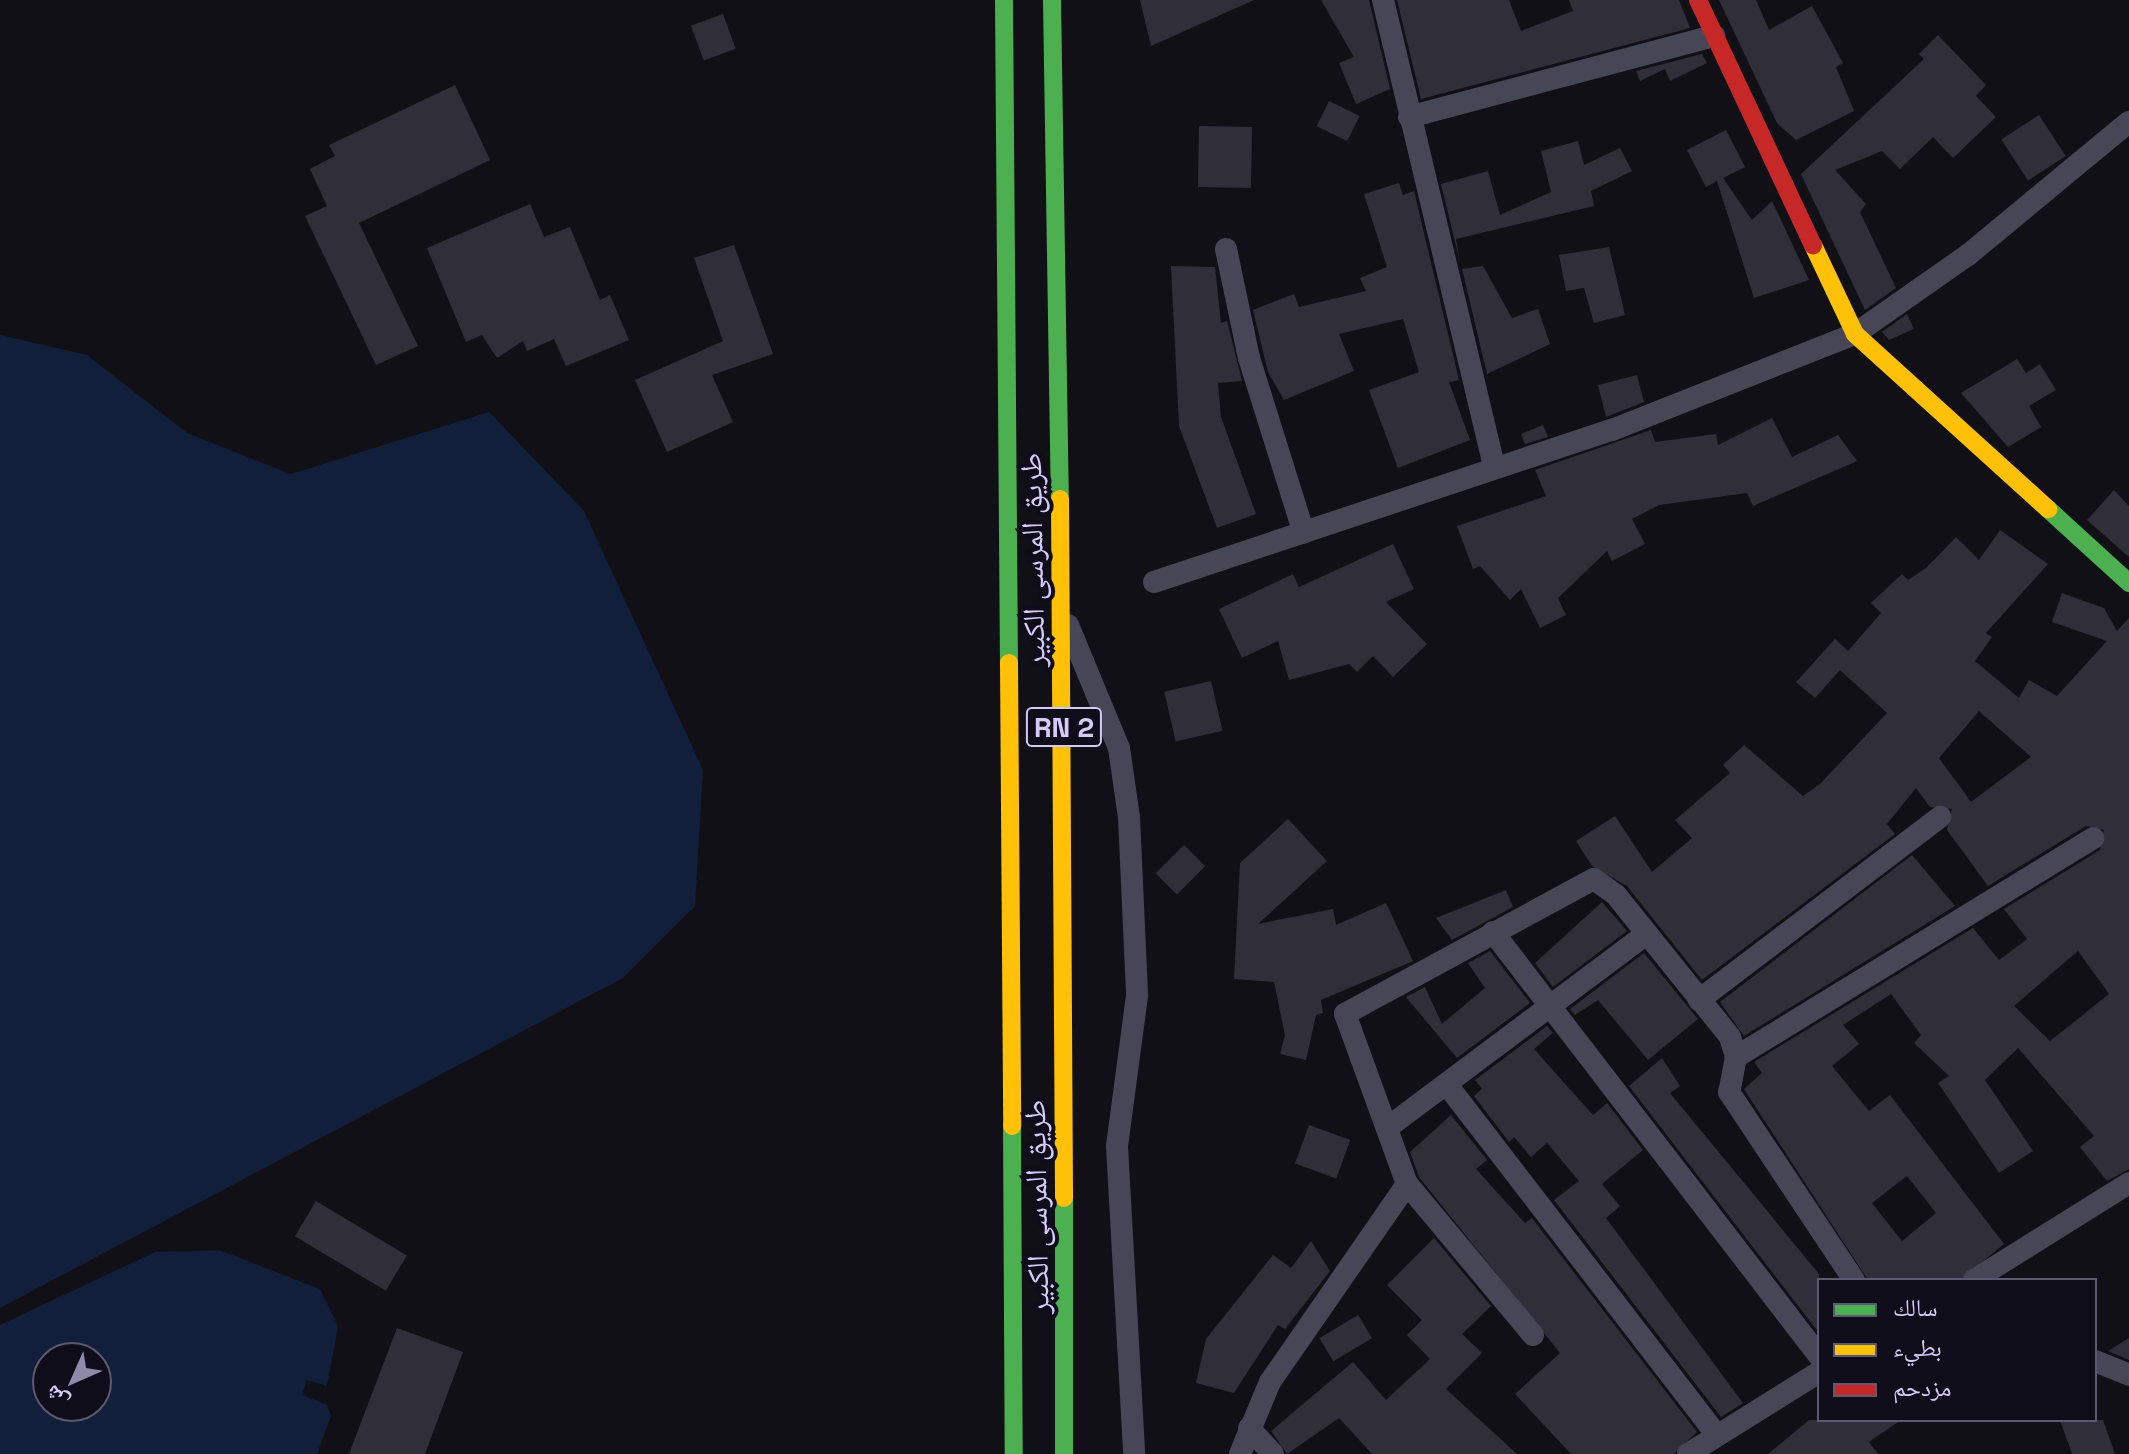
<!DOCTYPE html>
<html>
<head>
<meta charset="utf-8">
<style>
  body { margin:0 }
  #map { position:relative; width:2129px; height:1454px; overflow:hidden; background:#111017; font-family:"Space Grotesk","Noto Naskh Arabic",sans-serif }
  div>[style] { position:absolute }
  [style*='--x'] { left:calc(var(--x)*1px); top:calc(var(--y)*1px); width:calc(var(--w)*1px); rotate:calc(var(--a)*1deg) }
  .water>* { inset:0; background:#121f3a }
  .building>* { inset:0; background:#302e39; transform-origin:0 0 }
  .street>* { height:22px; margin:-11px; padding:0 11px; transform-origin:11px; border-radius:11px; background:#474657 }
  .fast>* { height:18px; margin:-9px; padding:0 9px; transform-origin:9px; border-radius:9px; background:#4caf50 }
  .slow>* { height:18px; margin:-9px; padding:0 9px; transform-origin:9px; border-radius:9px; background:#ffc107 }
  .jam>* { height:18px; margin:-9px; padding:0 9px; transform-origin:9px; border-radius:9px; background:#c62828 }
  span { translate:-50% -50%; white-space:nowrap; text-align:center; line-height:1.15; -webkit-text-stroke:8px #100d1a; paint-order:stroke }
  .shield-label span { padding:2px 6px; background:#100d1a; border:2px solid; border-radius:6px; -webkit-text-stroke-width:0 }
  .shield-label { font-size:28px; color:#d4cbf9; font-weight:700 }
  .street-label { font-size:30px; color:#d4cbf9 }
  .legend { position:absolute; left:1817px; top:1278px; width:280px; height:144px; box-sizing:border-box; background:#100d1a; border:2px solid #5e5973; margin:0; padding:10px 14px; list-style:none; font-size:24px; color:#d4cbf9 }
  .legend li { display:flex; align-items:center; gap:16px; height:40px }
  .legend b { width:40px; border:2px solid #5e5973 }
  .north { position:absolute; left:32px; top:1342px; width:80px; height:80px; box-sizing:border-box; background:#100d1a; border:2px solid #5e5973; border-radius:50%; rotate:225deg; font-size:22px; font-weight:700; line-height:32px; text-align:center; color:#d4cbf9 }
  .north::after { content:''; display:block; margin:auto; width:28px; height:36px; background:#908aaa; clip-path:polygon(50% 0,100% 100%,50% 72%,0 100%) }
</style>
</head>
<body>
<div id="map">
  <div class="water">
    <div style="clip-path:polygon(0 335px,87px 355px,187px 433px,291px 474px,489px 412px,584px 511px,703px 770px,695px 906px,623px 978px,0 1308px)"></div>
    <div style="clip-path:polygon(evenodd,219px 1250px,320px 1289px,338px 1326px,327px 1386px,307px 1380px,302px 1395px,327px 1405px,331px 1416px,317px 1454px,0 1454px,0 1325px,155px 1252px,219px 1250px,48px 1358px,96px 1358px,96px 1406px,48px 1406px,48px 1358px)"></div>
  </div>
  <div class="building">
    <div style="clip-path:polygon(1140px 0,1254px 0,1151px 46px)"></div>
    <div style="clip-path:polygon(1321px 0,1369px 0,1390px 89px,1356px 104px,1339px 63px,1354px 57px)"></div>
    <div style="clip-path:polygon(1397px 0,1509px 0,1521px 31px,1573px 11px,1569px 0,1679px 0,1690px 28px,1421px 99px)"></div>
    <div style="clip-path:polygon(1719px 0,1756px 0,1769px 30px,1812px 6px,1843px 63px,1836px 67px,1854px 111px,1796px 140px,1777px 123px)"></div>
    <div style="left:723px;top:14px;width:37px;height:34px;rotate:70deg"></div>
    <div style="clip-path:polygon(1938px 35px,1986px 85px,1976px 96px,1996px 117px,1953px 158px,1933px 137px,1900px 169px,1882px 151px,1835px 170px,1866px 204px,1860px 212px,1896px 288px,1865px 310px,1801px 174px,1924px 59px,1919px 54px)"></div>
    <div style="clip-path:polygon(1702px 54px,1707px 63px,1670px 81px,1665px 69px,1640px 81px,1636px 71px)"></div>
    <div style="clip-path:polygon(455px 85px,490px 160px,359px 223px,418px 346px,376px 365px,305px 216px,327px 206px,310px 169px,335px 156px,329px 145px)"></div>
    <div style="left:1329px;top:101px;width:34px;height:28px;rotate:26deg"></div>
    <div style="left:2039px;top:115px;width:49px;height:45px;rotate:57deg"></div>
    <div style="left:1199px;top:126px;width:53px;height:61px;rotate:1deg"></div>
    <div style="clip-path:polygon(1726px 130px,1745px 167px,1723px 178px,1752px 220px,1772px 201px,1809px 280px,1754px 298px,1717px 181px,1706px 187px,1687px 150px)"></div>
    <div style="clip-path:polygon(1578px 141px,1584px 165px,1620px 148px,1632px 171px,1591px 191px,1594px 206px,1456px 239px,1460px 262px,1441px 184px,1488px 171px,1500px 215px,1551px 192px,1541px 151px)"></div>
    <div style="clip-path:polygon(1399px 183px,1403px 195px,1414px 191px,1459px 380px,1449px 382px,1470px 440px,1398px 468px,1369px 390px,1419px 372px,1403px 319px,1339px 334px,1354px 371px,1284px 400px,1268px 372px,1253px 310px,1294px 294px,1299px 307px,1366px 291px,1360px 278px,1387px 267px,1364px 194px)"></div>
    <div style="clip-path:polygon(530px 204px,544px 237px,570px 227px,600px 300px,610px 295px,629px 340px,566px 366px,554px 339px,527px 351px,523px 341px,497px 358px,482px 335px,466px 342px,427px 248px)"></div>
    <div style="clip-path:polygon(734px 245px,773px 354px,712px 375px,733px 422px,667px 452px,635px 380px,723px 341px,694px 258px)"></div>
    <div style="clip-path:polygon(1609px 247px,1625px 315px,1594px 323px,1584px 288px,1566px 291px,1559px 255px)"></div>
    <div style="clip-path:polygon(1171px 266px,1215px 267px,1221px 323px,1227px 321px,1242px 381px,1218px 383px,1221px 417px,1256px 514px,1217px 528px,1179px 426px)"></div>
    <div style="clip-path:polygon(1483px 266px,1512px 318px,1538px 309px,1550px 344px,1487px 374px,1462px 269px)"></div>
    <div style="clip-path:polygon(1907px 314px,1914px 329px,1889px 340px,1882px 332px)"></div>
    <div style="clip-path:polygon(2017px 359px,2026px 373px,2040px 364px,2056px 390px,2029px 406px,2041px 427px,2008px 447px,1961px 393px)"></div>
    <div style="clip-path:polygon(1637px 375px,1644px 402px,1606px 417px,1598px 385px)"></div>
    <div style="clip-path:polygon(1772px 418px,1792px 457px,1838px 435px,1857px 461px,1753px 506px,1747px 493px,1659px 505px,1632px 519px,1645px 544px,1612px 561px,1607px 551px,1558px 598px,1566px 615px,1540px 628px,1521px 589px,1510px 600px,1480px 566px,1473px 569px,1457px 526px,1546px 496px,1535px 470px,1651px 430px,1655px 442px,1716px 434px,1718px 445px)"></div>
    <div style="clip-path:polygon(1543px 425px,1548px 437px,1525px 444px,1521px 434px)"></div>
    <div style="clip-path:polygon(2114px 490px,2129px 506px,2129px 557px,2087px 520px)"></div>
    <div style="clip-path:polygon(evenodd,2000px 530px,2048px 564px,1986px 633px,1992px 637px,1975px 661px,2019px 698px,2029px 680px,2057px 696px,2107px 641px,2052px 622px,2062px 593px,2104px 608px,2117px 631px,2129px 618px,2129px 1169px,2107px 1181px,2080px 1147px,2094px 1136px,2018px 1048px,1985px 1080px,2033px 1151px,1999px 1173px,1938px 1083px,1949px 1076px,1914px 1043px,1921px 1035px,1891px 994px,1843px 1025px,1859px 1044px,1832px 1066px,1869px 1111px,1890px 1095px,2004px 1244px,1960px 1280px,1868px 1280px,1744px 1089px,1762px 1073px,1754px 1062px,1973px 928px,1999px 960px,2027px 939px,2004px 909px,2100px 850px,2104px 830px,2086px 826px,1988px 886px,1947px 830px,1952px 809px,1930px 807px,1916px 788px,1887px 824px,1895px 834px,1702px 980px,1627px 886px,1592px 866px,1576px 841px,1615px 816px,1652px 872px,1692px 838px,1675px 820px,1730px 773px,1723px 765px,1744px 745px,1803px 796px,1820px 784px,1887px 713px,1840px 670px,1815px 698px,1796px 682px,1835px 639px,1848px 651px,1881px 613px,1871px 603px,1902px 574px,1908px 580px,1926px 568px,1956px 537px,1979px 560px,2000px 530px,1979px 711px,2031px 757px,1971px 802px,1939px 758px,1979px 711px,2000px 530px,2078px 951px,2109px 994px,2050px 1041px,2014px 1006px,2078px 951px,2000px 530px,1907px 1176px,1936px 1213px,1902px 1241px,1872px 1203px,1907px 1176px)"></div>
    <div style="clip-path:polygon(1393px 544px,1414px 589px,1386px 602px,1427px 644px,1393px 677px,1373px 656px,1357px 672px,1349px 664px,1289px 680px,1278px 641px,1242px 658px,1219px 609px,1293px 574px,1299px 587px)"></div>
    <div style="left:1211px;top:681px;width:51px;height:48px;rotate:77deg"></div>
    <div style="clip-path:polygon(1288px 819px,1327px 861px,1258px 924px,1333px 909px,1336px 925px,1386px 903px,1413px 961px,1321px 1000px,1323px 1013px,1316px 1015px,1306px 1060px,1280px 1054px,1285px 1035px,1274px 982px,1234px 979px,1240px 863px)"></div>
    <div style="left:1184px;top:845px;width:30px;height:40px;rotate:45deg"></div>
    <div style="clip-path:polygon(1912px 855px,1955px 906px,1744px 1036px,1720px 1002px)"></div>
    <div style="clip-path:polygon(1506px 890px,1513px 907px,1452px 940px,1436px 918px)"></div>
    <div style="clip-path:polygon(1602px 902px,1627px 931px,1553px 987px,1535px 963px)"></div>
    <div style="clip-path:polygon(1490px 951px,1530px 1003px,1457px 1058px,1406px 997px,1425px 987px,1442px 1024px,1485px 988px,1468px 963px)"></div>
    <div style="clip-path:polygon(1644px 953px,1698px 1019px,1648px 1060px,1598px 1000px,1575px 1015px,1570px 1009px)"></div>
    <div style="clip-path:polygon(1547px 1026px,1553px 1033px,1534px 1049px,1593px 1115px,1607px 1103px,1643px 1150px,1602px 1184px,1620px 1206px,1606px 1218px,1743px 1403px,1721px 1417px,1554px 1200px,1579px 1181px,1547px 1143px,1531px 1157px,1514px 1137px,1509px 1142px,1474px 1096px,1482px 1089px,1475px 1080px)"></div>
    <div style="clip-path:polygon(1662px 1058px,1680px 1086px,1670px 1093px,1819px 1274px,1819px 1333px,1629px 1086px)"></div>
    <div style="clip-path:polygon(1451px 1115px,1487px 1160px,1476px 1169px,1525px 1223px,1532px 1218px,1697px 1432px,1674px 1454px,1571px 1454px,1515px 1394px,1560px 1353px,1419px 1177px,1410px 1152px)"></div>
    <div style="left:1309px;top:1125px;width:44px;height:41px;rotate:20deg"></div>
    <div style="left:316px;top:1201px;width:106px;height:41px;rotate:31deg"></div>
    <div style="clip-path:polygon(1434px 1238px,1491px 1306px,1462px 1334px,1482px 1353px,1446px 1389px,1517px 1454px,1372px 1454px,1339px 1418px,1287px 1454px,1271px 1431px,1353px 1362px,1386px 1400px,1430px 1359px,1407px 1335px,1422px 1320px,1387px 1285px)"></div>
    <div style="clip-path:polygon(1311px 1241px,1330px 1271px,1285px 1329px,1278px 1325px,1234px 1393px,1196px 1383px,1206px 1339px,1273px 1255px,1291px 1268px)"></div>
    <div style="left:1358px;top:1315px;width:27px;height:45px;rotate:59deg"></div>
    <div style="clip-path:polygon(397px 1328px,463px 1352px,425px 1454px,349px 1454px)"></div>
    <div style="clip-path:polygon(2129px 1338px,2129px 1360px,2108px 1351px)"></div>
    <div style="clip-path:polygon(1809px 1420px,1901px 1420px,1869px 1442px,1878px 1454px,1768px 1454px)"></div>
    <div style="clip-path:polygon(2060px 1420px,2103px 1420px,2115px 1454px,2072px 1454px)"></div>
  </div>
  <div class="street">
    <div style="--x:1383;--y:0;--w:478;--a:76.6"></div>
    <div style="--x:1409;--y:117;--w:316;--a:-14.9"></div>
    <div style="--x:1226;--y:249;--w:111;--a:78.1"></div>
    <div style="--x:1249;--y:358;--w:183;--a:72.6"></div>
    <div style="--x:1154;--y:582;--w:483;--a:-18.4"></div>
    <div style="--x:1612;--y:430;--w:261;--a:-21.6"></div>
    <div style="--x:1855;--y:334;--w:138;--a:-35"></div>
    <div style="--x:1968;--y:255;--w:209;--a:-39.6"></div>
    <div style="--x:1068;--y:625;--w:133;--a:67.5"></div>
    <div style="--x:1119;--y:748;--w:70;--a:81.8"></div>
    <div style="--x:1129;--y:817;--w:179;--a:87.4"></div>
    <div style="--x:1137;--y:996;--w:151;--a:97.6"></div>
    <div style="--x:1117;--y:1146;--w:308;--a:86.8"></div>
    <div style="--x:1493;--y:932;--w:535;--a:52.44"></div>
    <div style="--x:1699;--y:1000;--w:303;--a:-37.2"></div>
    <div style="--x:1736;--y:1057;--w:419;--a:-31.5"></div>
    <div style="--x:1448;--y:1086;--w:441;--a:52.4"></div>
    <div style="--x:1387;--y:1128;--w:322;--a:-36.8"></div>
    <div style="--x:1974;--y:1280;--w:183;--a:-32"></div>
    <div style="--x:1533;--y:1335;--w:197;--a:-129.8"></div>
    <div style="--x:1407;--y:1184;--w:181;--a:-110"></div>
    <div style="--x:1345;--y:1014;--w:283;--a:-28.5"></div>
    <div style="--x:1594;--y:879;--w:27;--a:36"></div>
    <div style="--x:1616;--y:895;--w:182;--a:51.2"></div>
    <div style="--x:1730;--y:1037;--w:21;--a:73"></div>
    <div style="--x:1736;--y:1057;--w:36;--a:101"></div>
    <div style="--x:1729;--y:1092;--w:226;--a:56.4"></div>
    <div style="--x:2095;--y:1361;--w:37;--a:22"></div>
    <div style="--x:1249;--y:1428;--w:35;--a:47"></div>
    <div style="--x:1240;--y:1454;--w:78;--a:-67.4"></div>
    <div style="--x:1270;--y:1382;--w:241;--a:-55.3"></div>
    <div style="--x:1688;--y:1454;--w:155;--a:-32"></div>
  </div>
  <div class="fast">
    <div style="--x:1004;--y:0;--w:663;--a:89.57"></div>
    <div style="--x:1052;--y:0;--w:499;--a:89.1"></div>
    <div style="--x:2048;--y:509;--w:110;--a:42.4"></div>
    <div style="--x:1012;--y:1126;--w:328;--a:89.7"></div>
    <div style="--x:1064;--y:1454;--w:256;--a:-90"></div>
  </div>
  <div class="slow">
    <div style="--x:1813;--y:245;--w:98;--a:64.7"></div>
    <div style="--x:1855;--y:334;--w:261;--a:42.2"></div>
    <div style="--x:1060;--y:499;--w:699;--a:89.67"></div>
    <div style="--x:1009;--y:663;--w:463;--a:89.6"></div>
  </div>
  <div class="jam">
    <div style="--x:1698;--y:0;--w:271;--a:64.9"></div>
  </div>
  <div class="shield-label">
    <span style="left:1064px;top:727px">RN 2</span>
  </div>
  <div class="street-label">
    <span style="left:1033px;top:560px;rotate:-91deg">طريق المرسى الكبير</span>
    <span style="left:1037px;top:1207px;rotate:-91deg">طريق المرسى الكبير</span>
  </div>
  <ul class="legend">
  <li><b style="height:10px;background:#4caf50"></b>سالك</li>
  <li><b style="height:10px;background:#ffc107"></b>بطيء</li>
  <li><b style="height:10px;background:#c62828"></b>مزدحم</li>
  </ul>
  <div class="north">ش</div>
</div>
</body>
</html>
